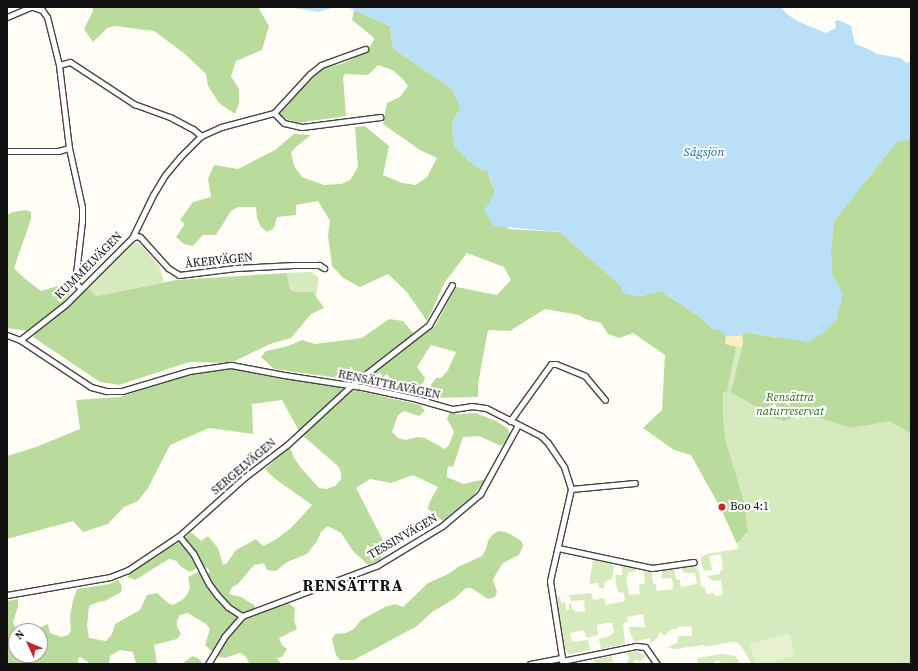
<!DOCTYPE html>
<html>
<head>
<meta charset="utf-8">
<style>
  body { margin:0 }
  #map { position:relative; width:918px; height:671px; overflow:hidden; background:#fffdf5; font-family:"Source Serif 4",serif }
  div>[style] { position:absolute }
  [style*='--x'] { left:calc(var(--x)*1px); top:calc(var(--y)*1px); width:calc(var(--w)*1px); rotate:calc(var(--a)*1deg) }
  .green>* { inset:0; background:#d5ebbd }
  .forest>* { inset:0; background:#b9dc9c }
  .sand>* { inset:0; background:#fbeec1 }
  .pitch>* { inset:0; background:#e6f2cf }
  .water>* { inset:0; background:#b9e0f7 }
  .roads { filter:drop-shadow(1px 0 #444) drop-shadow(-1px 0 #444) drop-shadow(0 1px #444) drop-shadow(0 -1px #444) }
  .street>* { height:5px; margin:-2.5px; padding:0 2.5px; transform-origin:2.5px; border-radius:2.5px; background:#fff }
  .dots>* { width:11px; height:11px; translate:-50% -50%; box-sizing:border-box; border:2px solid #fff; border-radius:50% }
  span { translate:-50% -50%; white-space:nowrap; text-align:center; line-height:1.15; -webkit-text-stroke:4px #fff; paint-order:stroke }
  .street-label { font-size:12px; color:#111 }
  .park-label { font-size:12px; color:#2f6b1f; font-style:italic }
  .poi-label { font-size:12px; color:#111 }
  .left { translate:0 -50%; text-align:left }
  .water-label { font-size:13px; color:#1768a6; font-style:italic }
  .district-label { font-size:16px; color:#111; font-weight:700; letter-spacing:1px }
  .frame { position:absolute; inset:0; border:8px solid #111; pointer-events:none }
  .north { position:absolute; left:8px; top:623px; width:40px; height:40px; box-sizing:border-box; background:#fff; border:1px solid #a0a0a0; border-radius:50%; rotate:314deg; font-size:11px; font-weight:700; line-height:16px; text-align:center; color:#111 }
  .north::after { content:''; display:block; margin:auto; width:14px; height:18px; background:#c4262e; clip-path:polygon(50% 0,100% 100%,50% 72%,0 100%) }
</style>
</head>
<body>
<div id="map">
  <div class="green">
    <div style="clip-path:polygon(911px 100px,911px 664px,751px 664px,744px 650px,738px 643px,731px 642px,705px 647px,704px 645px,675px 649px,667px 648px,677px 643px,678px 636px,692px 636px,691px 626px,677px 627px,677px 629px,671px 630px,664px 636px,662px 633px,659px 633px,658px 638px,650px 643px,650px 638px,634px 642px,628px 627px,645px 627px,643px 614px,627px 617px,628px 622px,623px 623px,625px 644px,601px 649px,599px 639px,610px 636px,614px 632px,612px 623px,607px 623px,597px 625px,598px 635px,586px 638px,584px 630px,570px 633px,572px 642px,588px 640px,590px 650px,570px 654px,567px 652px,565px 650px,555px 597px,560px 596px,561px 603px,565px 602px,566px 610px,569px 610px,569px 603px,571px 603px,572px 610px,575px 610px,575px 612px,585px 611px,584px 600px,571px 601px,569px 595px,591px 593px,593px 600px,604px 598px,606px 605px,625px 601px,624px 593px,618px 592px,616px 584px,615px 575px,622px 575px,621px 564px,636px 567px,636px 571px,628px 572px,628px 576px,626px 577px,629px 595px,640px 594px,639px 585px,645px 583px,644px 572px,652px 572px,653px 583px,656px 585px,657px 591px,673px 589px,672px 578px,662px 579px,662px 569px,674px 568px,676px 579px,680px 580px,681px 587px,697px 584px,695px 573px,684px 573px,680px 567px,695px 564px,699px 571px,701px 587px,705px 587px,706px 594px,714px 593px,715px 596px,723px 595px,721px 580px,713px 581px,707px 576px,720px 574px,720px 571px,723px 570px,721px 554px,709px 556px,712px 570px,705px 571px,703px 569px,701px 558px,706px 554px,738px 549px,738px 543px,697px 343px)"></div>
    <div style="clip-path:polygon(135px 243px,140px 244px,160px 267px,164px 282px,96px 296px,87px 287px,131px 244px)"></div>
    <div style="clip-path:polygon(307px 272px,312px 272px,319px 278px,316px 296px,313px 292px,296px 292px,290px 290px,287px 273px)"></div>
    <div style="clip-path:polygon(593px 560px,611px 564px,614px 567px,612px 579px,607px 580px,607px 582px,604px 583px,605px 588px,599px 588px,598px 583px,589px 584px)"></div>
    <div style="clip-path:polygon(636px 651px,646px 656px,640px 662px,635px 659px,633px 664px,626px 664px,629px 659px,626px 653px)"></div>
    <div style="clip-path:polygon(722px 654px,736px 656px,740px 664px,723px 664px,718px 660px,711px 664px,698px 664px,697px 658px)"></div>
    <div style="clip-path:polygon(612px 656px,613px 662px,596px 664px,594px 660px)"></div>
  </div>
  <div class="forest">
    <div style="clip-path:polygon(92px 7px,261px 7px,259px 9px,269px 26px,262px 50px,236px 61px,231px 76px,239px 89px,239px 103px,235px 114px,219px 103px,208px 86px,206px 74px,185px 54px,154px 31px,115px 26px,107px 28px,93px 42px,84px 29px,93px 11px)"></div>
    <div style="clip-path:polygon(354px 10px,390px 26px,393px 48px,452px 89px,461px 108px,452px 123px,453px 139px,455px 146px,467px 159px,482px 171px,485px 169px,487px 171px,495px 191px,492px 199px,485px 210px,509px 229px,560px 232px,620px 285px,624px 293px,640px 296px,661px 291px,702px 318px,712px 329px,719px 330px,726px 336px,725px 344px,736px 346px,727px 392px,723px 392px,723px 421px,725px 439px,744px 502px,748px 531px,737px 544px,721px 509px,691px 455px,674px 450px,643px 428px,662px 410px,665px 355px,633px 333px,619px 338px,608px 334px,601px 323px,585px 319px,579px 315px,545px 309px,510px 331px,488px 330px,478px 384px,478px 397px,431px 398px,422px 396px,436px 378px,441px 378px,448px 370px,456px 352px,431px 345px,417px 367px,425px 378px,423px 383px,413px 393px,358px 383px,387px 360px,435px 326px,456px 287px,497px 295px,511px 280px,504px 267px,467px 253px,445px 282px,427px 321px,406px 291px,388px 274px,360px 287px,343px 278px,332px 266px,328px 235px,330px 221px,318px 201px,296px 205px,296px 215px,277px 217px,274px 228px,267px 232px,261px 227px,257px 218px,256px 207px,238px 207px,231px 211px,216px 235px,203px 235px,193px 246px,184px 244px,176px 237px,185px 224px,180px 220px,193px 202px,211px 197px,208px 179px,214px 165px,238px 169px,275px 150px,294px 134px,311px 135px,297px 146px,291px 153px,294px 166px,302px 177px,324px 185px,341px 184px,350px 180px,358px 167px,355px 127px,365px 126px,389px 146px,383px 175px,402px 183px,416px 185px,427px 177px,437px 158px,420px 150px,383px 124px,387px 103px,400px 97px,408px 86px,402px 78px,392px 70px,378px 65px,368px 75px,345px 74px,343px 77px,346px 116px,297px 123px,280px 116px,279px 113px,291px 99px,320px 69px,344px 63px,367px 51px,374px 40px,373px 37px,352px 20px)"></div>
    <div style="clip-path:polygon(911px 138px,911px 434px,890px 421px,850px 428px,815px 416px,795px 416px,785px 421px,770px 417px,767px 410px,753px 405px,731px 392px,743px 344px,742px 335px,745px 332px,776px 338px,836px 320px,843px 294px,832px 274px,831px 252px,834px 221px,897px 142px)"></div>
    <div style="clip-path:polygon(25px 210px,31px 212px,31px 219px,14px 268px,24px 278px,41px 291px,61px 285px,69px 286px,72px 291px,63px 302px,49px 315px,27px 331px,7px 328px,7px 215px,13px 212px)"></div>
    <div style="clip-path:polygon(287px 273px,290px 290px,296px 292px,313px 292px,324px 308px,311px 314px,291px 338px,270px 344px,231px 363px,189px 362px,119px 385px,100px 382px,33px 337px,35px 331px,51px 320px,87px 287px,96px 296px,176px 280px)"></div>
    <div style="clip-path:polygon(389px 319px,403px 321px,414px 334px,353px 380px,274px 369px,261px 357px,266px 351px,288px 346px,302px 340px,315px 344px,362px 338px)"></div>
    <div style="clip-path:polygon(226px 367px,266px 376px,348px 388px,299px 431px,282px 400px,252px 404px,253px 434px,209px 428px,170px 445px,148px 488px,138px 501px,124px 507px,108px 524px,83px 532px,73px 521px,7px 539px,7px 456px,36px 447px,80px 429px,76px 400px,120px 397px,175px 379px)"></div>
    <div style="clip-path:polygon(351px 389px,420px 405px,425px 411px,419px 416px,404px 411px,398px 415px,392px 432px,398px 438px,406px 440px,417px 437px,425px 438px,445px 449px,449px 445px,454px 432px,447px 419px,450px 411px,457px 414px,476px 413px,496px 421px,507px 428px,510px 434px,506px 442px,501px 446px,479px 436px,463px 437px,453px 467px,449px 466px,447px 470px,447px 477px,463px 484px,486px 479px,472px 497px,443px 521px,428px 509px,429px 503px,438px 487px,413px 475px,391px 483px,370px 479px,356px 488px,386px 546px,385px 554px,379px 560px,368px 565px,353px 551px,341px 533px,328px 526px,321px 532px,317px 541px,307px 554px,287px 562px,276px 571px,267px 570px,264px 563px,254px 565px,238px 584px,232px 587px,229px 594px,241px 597px,254px 605px,256px 609px,242px 614px,229px 605px,210px 583px,207px 575px,210px 571px,206px 567px,203px 569px,184px 539px,191px 532px,201px 541px,208px 536px,218px 548px,223px 565px,227px 563px,236px 550px,247px 544px,256px 539px,263px 546px,275px 540px,291px 528px,312px 505px,274px 478px,265px 469px,290px 447px,294px 458px,301px 468px,319px 488px,327px 489px,335px 486px,341px 479px,341px 472px,338px 466px,301px 434px)"></div>
    <div style="clip-path:polygon(499px 531px,506px 532px,517px 538px,522px 542px,523px 546px,519px 555px,503px 563px,496px 574px,493px 580px,497px 592px,495px 597px,488px 599px,471px 588px,466px 588px,454px 599px,432px 612px,417px 626px,354px 660px,340px 660px,336px 655px,332px 639px,335px 634px,346px 633px,354px 629px,361px 620px,385px 607px,395px 604px,403px 607px,428px 583px,448px 574px,458px 567px,482px 556px,486px 549px,488px 541px,493px 534px)"></div>
    <div style="clip-path:polygon(181px 541px,190px 553px,197px 568px,190px 572px,180px 566px,177px 561px,169px 559px,135px 580px,127px 577px,140px 565px)"></div>
    <div style="clip-path:polygon(200px 571px,207px 585px,240px 616px,213px 652px,205px 645px,210px 629px,206px 624px,188px 613px,180px 615px,177px 621px,177px 627px,181px 634px,177px 639px,154px 645px,157px 664px,136px 664px,133px 652px,120px 650px,110px 656px,109px 664px,90px 664px,81px 657px,78px 658px,78px 664px,7px 664px,7px 601px,18px 599px,18px 607px,13px 622px,16px 630px,19px 631px,16px 631px,16px 655px,40px 655px,40px 631px,32px 631px,48px 624px,50px 633px,62px 637px,68px 635px,71px 631px,70px 617px,73px 600px,77px 589px,109px 584px,118px 580px,122px 586px,121px 592px,105px 601px,98px 602px,89px 606px,87px 626px,89px 638px,106px 641px,112px 634px,115px 624px,140px 610px,147px 595px,157px 593px,168px 603px,173px 605px,182px 600px,187px 595px,190px 588px,188px 577px)"></div>
    <div style="clip-path:polygon(287px 602px,295px 608px,294px 620px,297px 629px,279px 638px,282px 645px,287px 649px,282px 657px,277px 658px,281px 664px,250px 664px,245px 656px,240px 653px,225px 658px,215px 656px,226px 638px,242px 619px)"></div>
    <div style="clip-path:polygon(192px 656px,198px 658px,203px 664px,182px 664px)"></div>
  </div>
  <div class="sand">
    <div style="clip-path:polygon(742px 335px,743px 344px,741px 348px,725px 344px,726px 336px)"></div>
  </div>
  <div class="pitch">
    <div style="clip-path:polygon(789px 633px,795px 656px,765px 664px,755px 664px,750px 644px)"></div>
  </div>
  <div class="water">
    <div style="clip-path:polygon(289px 7px,336px 7px,318px 12px)"></div>
    <div style="clip-path:polygon(347px 7px,781px 7px,786px 13px,797px 21px,826px 33px,836px 28px,835px 21px,838px 20px,845px 23px,851px 26px,855px 44px,868px 49px,877px 54px,901px 58px,906px 63px,911px 62px,911px 138px,897px 142px,834px 221px,831px 252px,832px 274px,843px 294px,836px 320px,822px 334px,809px 342px,746px 332px,740px 336px,726px 336px,719px 330px,712px 329px,702px 318px,661px 291px,640px 296px,629px 295px,624px 293px,620px 285px,560px 232px,494px 226px,484px 210px,492px 199px,495px 191px,489px 175px,485px 169px,482px 171px,467px 159px,455px 146px,453px 139px,452px 123px,461px 108px,452px 89px,393px 48px,390px 26px)"></div>
  </div>
  <div class="roads">
    <div class="street">
      <div style="--x:7;--y:17;--w:25;--a:-23"></div>
      <div style="--x:59;--y:65;--w:11;--a:-15"></div>
      <div style="--x:70;--y:62;--w:77;--a:33.3"></div>
      <div style="--x:134;--y:104;--w:38;--a:20"></div>
      <div style="--x:170;--y:117;--w:26;--a:28"></div>
      <div style="--x:193;--y:129;--w:11;--a:41"></div>
      <div style="--x:274;--y:113;--w:14;--a:45"></div>
      <div style="--x:284;--y:123;--w:18;--a:13"></div>
      <div style="--x:302;--y:127;--w:79;--a:-7.3"></div>
      <div style="--x:69;--y:148;--w:60;--a:77.6"></div>
      <div style="--x:82;--y:207;--w:14;--a:90"></div>
      <div style="--x:82;--y:221;--w:61;--a:96.5"></div>
      <div style="--x:75;--y:282;--w:9;--a:49"></div>
      <div style="--x:7;--y:151;--w:51;--a:0"></div>
      <div style="--x:58;--y:151;--w:11;--a:-15"></div>
      <div style="--x:69;--y:148;--w:84;--a:-96.9"></div>
      <div style="--x:59;--y:65;--w:49;--a:-104"></div>
      <div style="--x:47;--y:17;--w:9;--a:-126"></div>
      <div style="--x:42;--y:10;--w:9;--a:-162"></div>
      <div style="--x:132;--y:238;--w:4;--a:-27"></div>
      <div style="--x:136;--y:236;--w:4;--a:14"></div>
      <div style="--x:140;--y:237;--w:42;--a:47.9"></div>
      <div style="--x:168;--y:268;--w:13;--a:32"></div>
      <div style="--x:179;--y:275;--w:57;--a:-7"></div>
      <div style="--x:236;--y:268;--w:58;--a:-3"></div>
      <div style="--x:294;--y:265;--w:25;--a:0"></div>
      <div style="--x:319;--y:265;--w:6;--a:31"></div>
      <div style="--x:7;--y:335;--w:14;--a:21"></div>
      <div style="--x:20;--y:340;--w:85;--a:33.5"></div>
      <div style="--x:91;--y:387;--w:16;--a:15"></div>
      <div style="--x:106;--y:391;--w:16;--a:0"></div>
      <div style="--x:122;--y:391;--w:70;--a:-16.6"></div>
      <div style="--x:189;--y:371;--w:42;--a:-8.1"></div>
      <div style="--x:231;--y:365;--w:54;--a:10.7"></div>
      <div style="--x:284;--y:375;--w:79;--a:8.7"></div>
      <div style="--x:362;--y:387;--w:56;--a:12.3"></div>
      <div style="--x:417;--y:399;--w:37;--a:16"></div>
      <div style="--x:453;--y:409;--w:18;--a:-9"></div>
      <div style="--x:471;--y:406;--w:15;--a:8"></div>
      <div style="--x:486;--y:408;--w:62;--a:27"></div>
      <div style="--x:541;--y:436;--w:10;--a:45"></div>
      <div style="--x:548;--y:443;--w:29;--a:56"></div>
      <div style="--x:564;--y:467;--w:23;--a:72"></div>
      <div style="--x:571;--y:489;--w:94;--a:102.9"></div>
      <div style="--x:550;--y:581;--w:84;--a:81.1"></div>
      <div style="--x:20;--y:340;--w:58;--a:-38"></div>
      <div style="--x:66;--y:304;--w:93;--a:-45"></div>
      <div style="--x:132;--y:238;--w:48;--a:-64"></div>
      <div style="--x:153;--y:195;--w:23;--a:-59"></div>
      <div style="--x:165;--y:175;--w:23;--a:-50"></div>
      <div style="--x:180;--y:157;--w:30;--a:-45"></div>
      <div style="--x:201;--y:136;--w:22;--a:-24"></div>
      <div style="--x:221;--y:127;--w:55;--a:-14.8"></div>
      <div style="--x:274;--y:113;--w:53;--a:-47.3"></div>
      <div style="--x:310;--y:74;--w:14;--a:-39"></div>
      <div style="--x:321;--y:65;--w:47;--a:-20"></div>
      <div style="--x:510;--y:421;--w:70;--a:-54.3"></div>
      <div style="--x:551;--y:364;--w:5;--a:0"></div>
      <div style="--x:556;--y:364;--w:31;--a:22"></div>
      <div style="--x:585;--y:376;--w:31;--a:50"></div>
      <div style="--x:571;--y:489;--w:64;--a:-5.4"></div>
      <div style="--x:179;--y:536;--w:22;--a:51"></div>
      <div style="--x:193;--y:553;--w:35;--a:63"></div>
      <div style="--x:209;--y:584;--w:14;--a:54"></div>
      <div style="--x:217;--y:595;--w:16;--a:47"></div>
      <div style="--x:228;--y:607;--w:17;--a:33"></div>
      <div style="--x:558;--y:548;--w:96;--a:12"></div>
      <div style="--x:652;--y:568;--w:42;--a:-8.1"></div>
      <div style="--x:7;--y:595;--w:105;--a:-9.9"></div>
      <div style="--x:110;--y:577;--w:19;--a:-21"></div>
      <div style="--x:128;--y:570;--w:61;--a:-33.7"></div>
      <div style="--x:179;--y:536;--w:89;--a:-41.8"></div>
      <div style="--x:245;--y:477;--w:54;--a:-37.5"></div>
      <div style="--x:288;--y:444;--w:87;--a:-42.7"></div>
      <div style="--x:352;--y:385;--w:98;--a:-37.9"></div>
      <div style="--x:429;--y:325;--w:46;--a:-60.1"></div>
      <div style="--x:562;--y:661;--w:76;--a:-11.5"></div>
      <div style="--x:636;--y:646;--w:9;--a:6"></div>
      <div style="--x:645;--y:647;--w:21;--a:55"></div>
      <div style="--x:208;--y:664;--w:31;--a:-59"></div>
      <div style="--x:224;--y:637;--w:28;--a:-49"></div>
      <div style="--x:242;--y:616;--w:143;--a:-20.5"></div>
      <div style="--x:376;--y:566;--w:77;--a:-31.2"></div>
      <div style="--x:442;--y:526;--w:50;--a:-40.1"></div>
      <div style="--x:480;--y:494;--w:79;--a:-61.2"></div>
      <div style="--x:530;--y:664;--w:33;--a:-11"></div>
    </div>
  </div>
  <div class="dots">
    <div style="left:722px;top:507px;background:#c4262e"></div>
  </div>
  <div class="street-label">
    <span style="left:219px;top:261px;rotate:-6deg">ÅKERVÄGEN</span>
    <span style="left:89px;top:266px;rotate:-45deg">KUMMELVÄGEN</span>
    <span style="left:389px;top:385px;rotate:12deg">RENSÄTTRAVÄGEN</span>
    <span style="left:244px;top:467px;rotate:-40deg">SERGELVÄGEN</span>
    <span style="left:403px;top:537px;rotate:-30deg">TESSINVÄGEN</span>
  </div>
  <div class="park-label">
    <span style="left:790px;top:405px">Rensättra<br>naturreservat</span>
  </div>
  <div class="poi-label">
    <span class="left" style="left:730px;top:507px">Boo 4:1</span>
  </div>
  <div class="water-label">
    <span style="left:704px;top:152px">Sågsjön</span>
  </div>
  <div class="district-label">
    <span style="left:353px;top:585px">RENSÄTTRA</span>
  </div>
  <div class="frame"></div>
  <div class="north">N</div>
</div>
</body>
</html>
